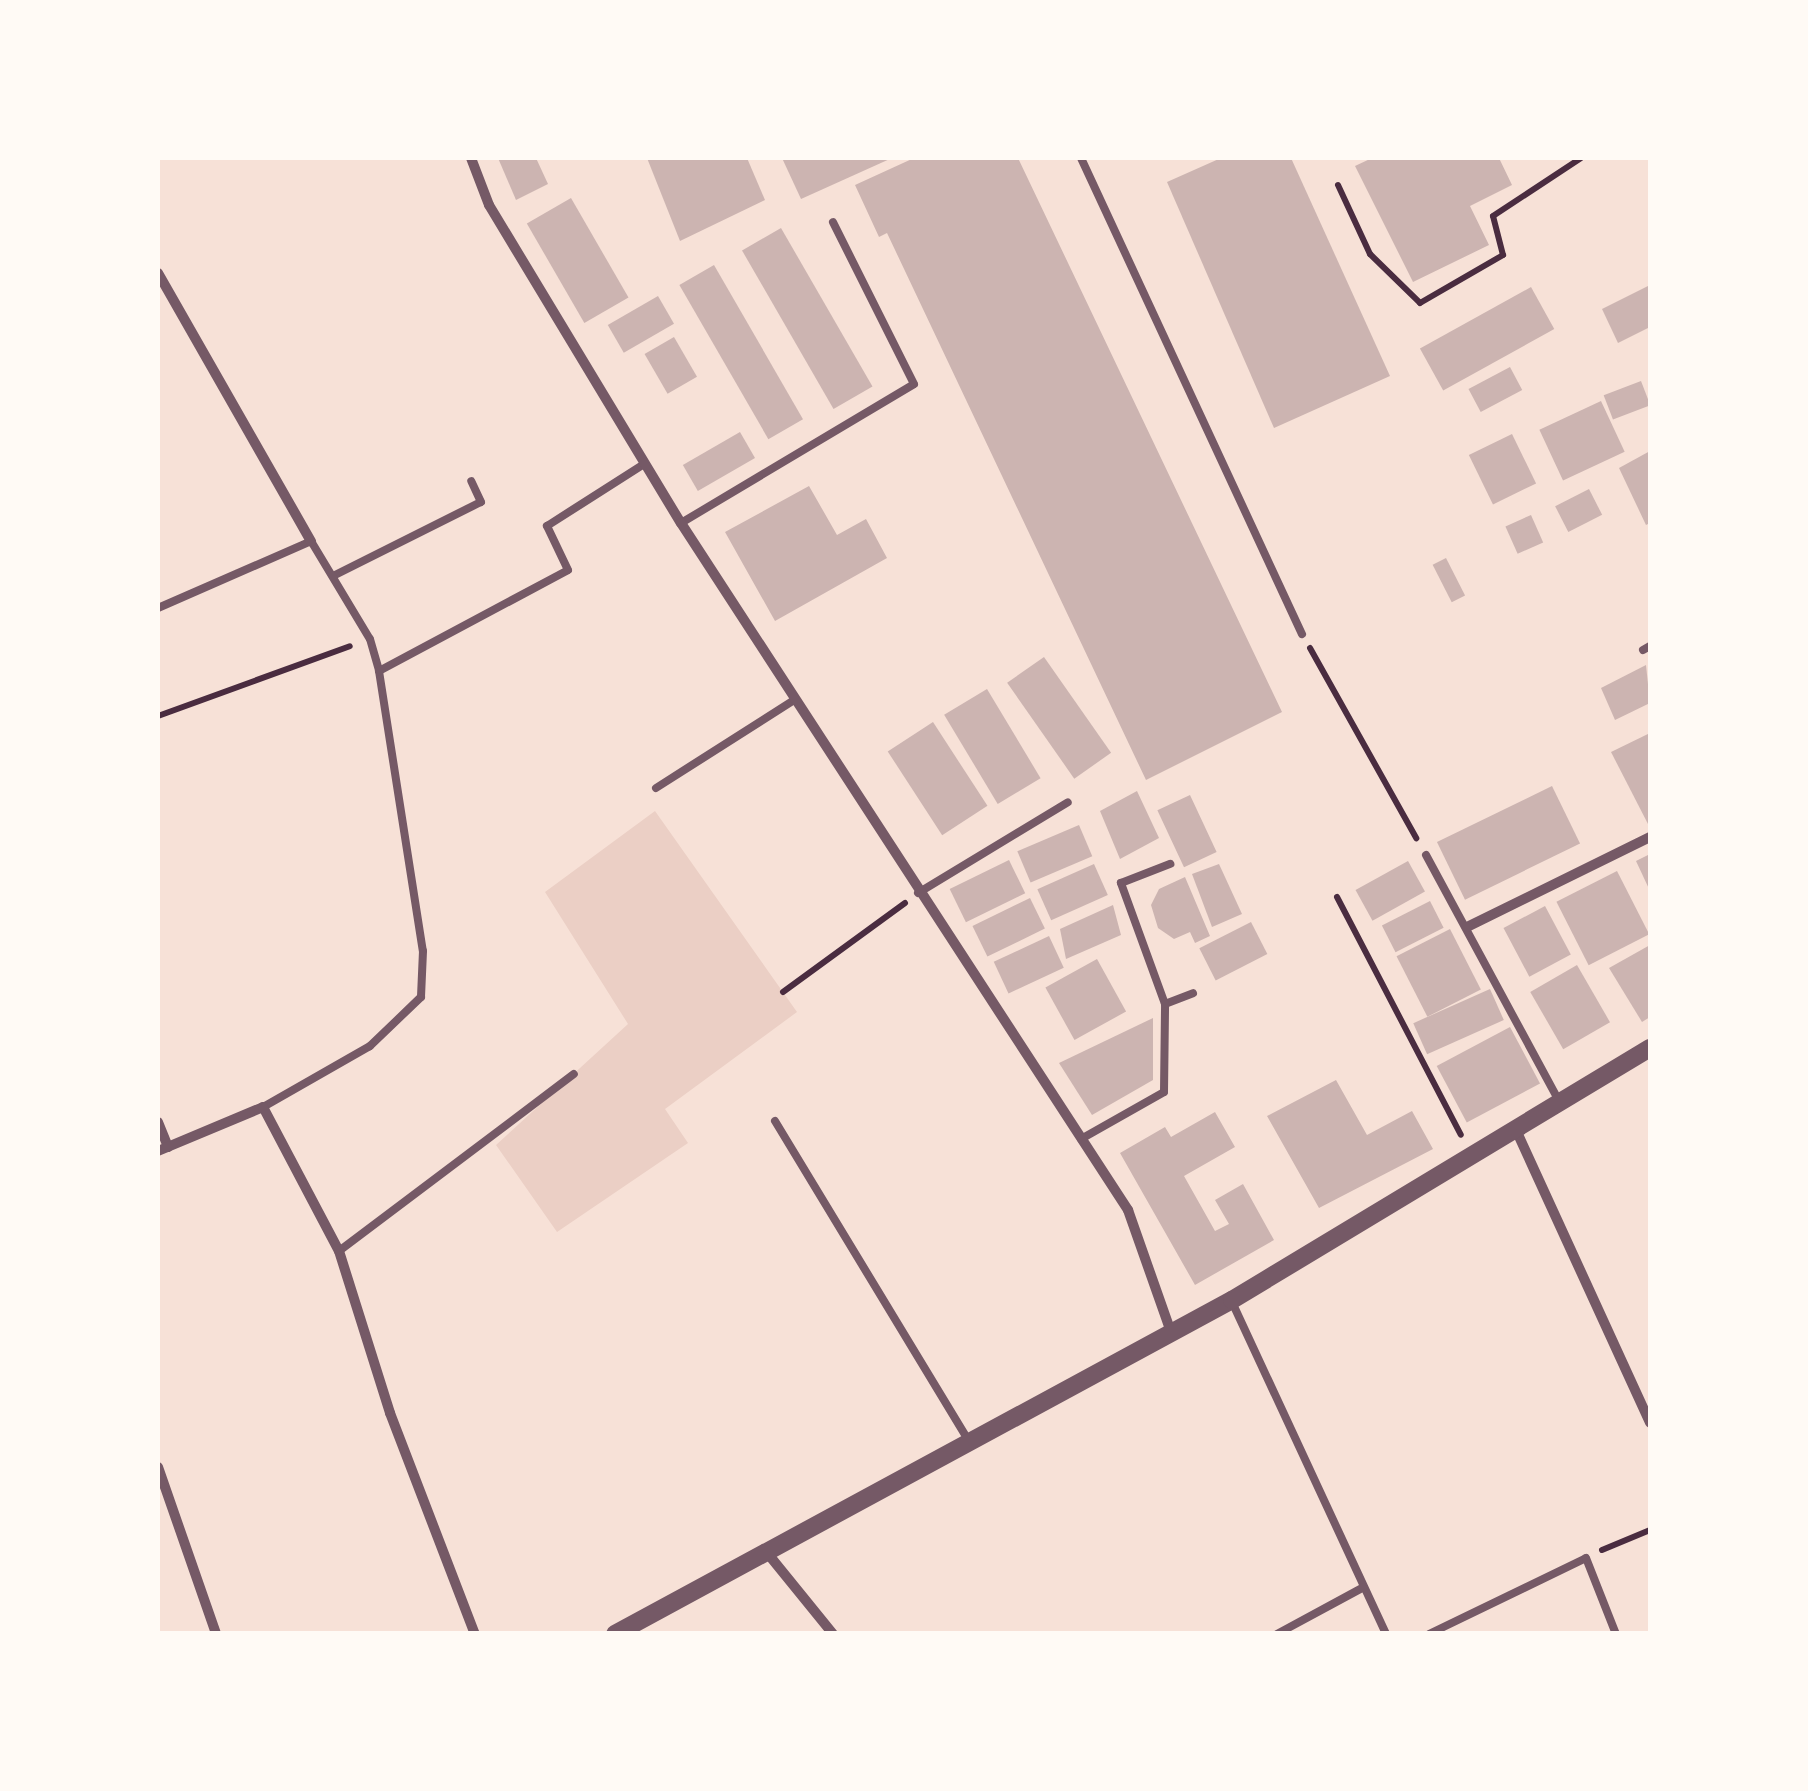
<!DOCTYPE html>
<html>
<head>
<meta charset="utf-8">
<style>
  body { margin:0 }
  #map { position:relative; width:1808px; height:1791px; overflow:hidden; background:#f7e1d7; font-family:Roboto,sans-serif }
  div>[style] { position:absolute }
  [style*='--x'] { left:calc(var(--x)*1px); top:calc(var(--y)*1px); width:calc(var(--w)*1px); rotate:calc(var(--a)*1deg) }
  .green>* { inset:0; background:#ebcfc5 }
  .building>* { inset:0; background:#ccb4b1; transform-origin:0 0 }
  .path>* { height:6px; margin:-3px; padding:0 3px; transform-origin:3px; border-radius:3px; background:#4a2c40 }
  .service>* { height:8px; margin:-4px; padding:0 4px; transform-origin:4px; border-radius:4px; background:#755966 }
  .minor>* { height:10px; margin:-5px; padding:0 5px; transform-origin:5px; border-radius:5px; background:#755966 }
  .tertiary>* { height:18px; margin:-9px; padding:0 9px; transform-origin:9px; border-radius:9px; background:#755966 }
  span { translate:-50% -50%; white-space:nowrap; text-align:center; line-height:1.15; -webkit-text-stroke:9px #fffaf5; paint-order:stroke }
  .frame { position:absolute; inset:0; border:160px solid #fffaf5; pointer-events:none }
</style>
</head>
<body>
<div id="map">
  <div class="green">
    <div style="clip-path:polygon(655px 811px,797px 1012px,665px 1109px,688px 1143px,557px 1232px,496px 1145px,628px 1024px,545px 892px)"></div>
  </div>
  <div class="building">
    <div style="clip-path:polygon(498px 158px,536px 158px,548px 184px,516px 200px)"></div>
    <div style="clip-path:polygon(647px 158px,747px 158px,765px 200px,680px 241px)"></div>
    <div style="clip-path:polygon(782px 158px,892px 158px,801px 199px)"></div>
    <div style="clip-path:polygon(914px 158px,1018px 158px,1282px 712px,1146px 780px,887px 233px,879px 237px,855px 185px)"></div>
    <div style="clip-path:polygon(1221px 158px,1291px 158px,1390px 376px,1274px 428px,1167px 182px)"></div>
    <div style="clip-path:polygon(1372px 158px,1499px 158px,1512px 185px,1470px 206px,1489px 245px,1413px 282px,1355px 166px)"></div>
    <div style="left:571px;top:198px;width:115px;height:51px;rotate:60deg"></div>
    <div style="left:781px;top:228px;width:183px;height:45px;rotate:60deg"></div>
    <div style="left:714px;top:265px;width:178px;height:40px;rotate:60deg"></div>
    <div style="clip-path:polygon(1650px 285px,1650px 327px,1618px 343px,1602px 309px)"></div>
    <div style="left:1531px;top:287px;width:48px;height:127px;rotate:61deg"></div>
    <div style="left:658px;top:296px;width:32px;height:58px;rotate:60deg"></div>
    <div style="left:674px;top:337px;width:46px;height:34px;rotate:60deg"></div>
    <div style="left:1510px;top:367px;width:26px;height:47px;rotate:62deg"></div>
    <div style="left:1641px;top:381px;width:26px;height:40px;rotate:69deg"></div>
    <div style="left:1601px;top:401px;width:56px;height:68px;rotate:65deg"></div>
    <div style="left:740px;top:432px;width:30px;height:66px;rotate:60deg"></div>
    <div style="left:1512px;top:434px;width:55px;height:48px;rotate:64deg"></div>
    <div style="clip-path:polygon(1650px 451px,1650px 523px,1646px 525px,1619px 468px)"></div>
    <div style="clip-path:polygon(809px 486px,837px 535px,866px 519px,887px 558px,775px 621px,725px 532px)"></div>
    <div style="left:1589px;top:489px;width:29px;height:38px;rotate:63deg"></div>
    <div style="left:1531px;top:515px;width:30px;height:28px;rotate:66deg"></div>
    <div style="left:1446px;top:558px;width:42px;height:15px;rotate:63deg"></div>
    <div style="left:1044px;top:657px;width:117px;height:45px;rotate:55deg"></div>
    <div style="clip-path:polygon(1646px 665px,1650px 703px,1615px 720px,1601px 688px)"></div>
    <div style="left:987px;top:689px;width:104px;height:50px;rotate:59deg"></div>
    <div style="left:933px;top:722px;width:100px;height:54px;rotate:57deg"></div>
    <div style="clip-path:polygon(1650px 733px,1650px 823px,1648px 824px,1611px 752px)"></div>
    <div style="left:1552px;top:786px;width:64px;height:128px;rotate:64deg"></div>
    <div style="clip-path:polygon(1137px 791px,1159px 838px,1120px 859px,1100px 811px)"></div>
    <div style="left:1190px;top:795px;width:63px;height:36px;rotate:65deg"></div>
    <div style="left:1079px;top:825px;width:34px;height:67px;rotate:67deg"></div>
    <div style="clip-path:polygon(1650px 854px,1650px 891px,1636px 861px)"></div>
    <div style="left:1009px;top:860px;width:37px;height:66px;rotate:64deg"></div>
    <div style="left:1408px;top:861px;width:35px;height:60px;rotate:61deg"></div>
    <div style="left:1094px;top:864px;width:34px;height:62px;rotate:66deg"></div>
    <div style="clip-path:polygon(1219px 864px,1242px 914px,1212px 927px,1192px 874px)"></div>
    <div style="left:1617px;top:871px;width:71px;height:68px;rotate:63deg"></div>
    <div style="clip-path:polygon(1185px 877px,1210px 936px,1195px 943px,1190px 932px,1174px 939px,1158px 928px,1151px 905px,1159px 889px)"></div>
    <div style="left:1030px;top:898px;width:34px;height:64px;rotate:64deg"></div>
    <div style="left:1430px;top:901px;width:30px;height:54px;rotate:63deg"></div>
    <div style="clip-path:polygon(1113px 905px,1121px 935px,1066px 959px,1060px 929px)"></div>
    <div style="left:1545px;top:906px;width:55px;height:47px;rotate:62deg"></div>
    <div style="left:1251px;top:922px;width:36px;height:58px;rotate:63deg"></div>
    <div style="left:1450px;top:929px;width:68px;height:60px;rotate:63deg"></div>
    <div style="left:1049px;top:936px;width:35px;height:61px;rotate:65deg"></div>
    <div style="clip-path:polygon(1650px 945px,1650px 1017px,1642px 1022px,1609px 968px)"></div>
    <div style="left:1097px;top:959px;width:60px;height:59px;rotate:61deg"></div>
    <div style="left:1577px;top:965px;width:66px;height:54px;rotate:60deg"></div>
    <div style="left:1490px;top:989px;width:34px;height:84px;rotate:66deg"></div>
    <div style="clip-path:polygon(1153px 1018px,1153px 1080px,1092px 1115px,1059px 1063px)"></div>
    <div style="left:1510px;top:1027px;width:64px;height:83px;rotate:62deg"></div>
    <div style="clip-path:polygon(1336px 1080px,1367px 1135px,1412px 1111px,1433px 1149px,1319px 1208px,1267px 1116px)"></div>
    <div style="clip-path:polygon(1215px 1112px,1235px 1147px,1184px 1176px,1215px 1231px,1229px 1224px,1215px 1200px,1243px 1184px,1274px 1240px,1195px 1285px,1120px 1153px,1165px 1127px,1171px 1137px)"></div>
  </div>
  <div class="path">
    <div style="--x:1338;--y:185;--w:76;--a:65.1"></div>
    <div style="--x:1370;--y:254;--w:70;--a:44.4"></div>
    <div style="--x:1420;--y:303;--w:96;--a:-30"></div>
    <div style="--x:1503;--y:255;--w:40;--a:-104.4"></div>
    <div style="--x:1493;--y:216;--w:105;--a:-33.4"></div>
    <div style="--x:1310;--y:648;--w:218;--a:60.8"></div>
    <div style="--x:158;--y:716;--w:204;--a:-20"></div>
    <div style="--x:1337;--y:897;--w:268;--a:62.5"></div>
    <div style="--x:783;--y:992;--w:151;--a:-36.1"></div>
    <div style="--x:1602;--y:1550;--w:52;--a:-22.6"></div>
  </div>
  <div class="service">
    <div style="--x:1081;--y:158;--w:525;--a:65.1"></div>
    <div style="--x:681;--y:523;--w:271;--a:-30.8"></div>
    <div style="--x:914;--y:384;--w:181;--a:-116.6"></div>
    <div style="--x:335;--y:575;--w:163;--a:-26.6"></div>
    <div style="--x:481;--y:502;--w:23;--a:-115"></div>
    <div style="--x:158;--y:608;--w:167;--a:-23.6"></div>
    <div style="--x:311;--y:541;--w:114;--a:59"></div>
    <div style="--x:370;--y:639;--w:33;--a:74"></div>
    <div style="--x:379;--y:671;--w:283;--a:81.1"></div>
    <div style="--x:423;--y:951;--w:46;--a:92.5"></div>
    <div style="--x:421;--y:997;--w:71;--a:136.1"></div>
    <div style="--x:370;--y:1046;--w:123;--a:150.3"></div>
    <div style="--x:1643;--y:650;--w:8;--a:-30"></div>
    <div style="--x:379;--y:671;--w:214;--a:-28.1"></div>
    <div style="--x:568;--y:570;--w:49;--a:-115.5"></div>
    <div style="--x:547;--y:526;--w:115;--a:-32.6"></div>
    <div style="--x:656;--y:788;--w:164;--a:-32.5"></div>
    <div style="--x:1426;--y:855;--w:282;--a:61.6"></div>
    <div style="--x:918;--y:893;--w:175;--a:-31.2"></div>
    <div style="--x:1165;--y:1004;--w:30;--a:-21"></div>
    <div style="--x:775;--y:1121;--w:371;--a:58.8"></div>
    <div style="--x:1081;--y:1139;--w:95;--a:-29.5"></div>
    <div style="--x:1164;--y:1092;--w:88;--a:-89.3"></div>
    <div style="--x:1165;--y:1004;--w:129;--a:-110"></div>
    <div style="--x:1121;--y:883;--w:53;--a:-21.2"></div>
    <div style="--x:339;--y:1251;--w:294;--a:-37"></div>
    <div style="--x:1232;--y:1302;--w:366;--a:65.1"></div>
    <div style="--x:1277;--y:1634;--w:97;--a:-28.4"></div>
    <div style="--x:1429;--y:1634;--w:174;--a:-25.8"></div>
    <div style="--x:1586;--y:1558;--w:82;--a:68.5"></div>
  </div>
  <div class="minor">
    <div style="--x:471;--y:158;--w:50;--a:69"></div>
    <div style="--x:489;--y:205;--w:371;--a:58.9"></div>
    <div style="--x:681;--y:523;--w:820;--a:56.95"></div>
    <div style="--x:1128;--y:1210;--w:129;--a:70.6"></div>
    <div style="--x:158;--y:273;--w:309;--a:60.3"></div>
    <div style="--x:1467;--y:927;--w:204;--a:-26.2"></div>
    <div style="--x:158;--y:1122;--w:27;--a:68"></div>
    <div style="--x:1516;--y:1130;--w:322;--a:65.4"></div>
    <div style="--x:158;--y:1151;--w:114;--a:-22.7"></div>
    <div style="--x:263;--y:1107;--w:163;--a:62.2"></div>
    <div style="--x:339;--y:1251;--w:170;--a:72.5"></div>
    <div style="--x:390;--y:1413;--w:237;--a:69"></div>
    <div style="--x:158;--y:1467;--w:177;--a:70.8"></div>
    <div style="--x:764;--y:1549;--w:109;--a:50.9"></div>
  </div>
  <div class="tertiary">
    <div style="--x:615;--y:1634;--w:702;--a:-28.43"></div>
    <div style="--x:1232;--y:1300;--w:488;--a:-31.1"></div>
  </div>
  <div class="frame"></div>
</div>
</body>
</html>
